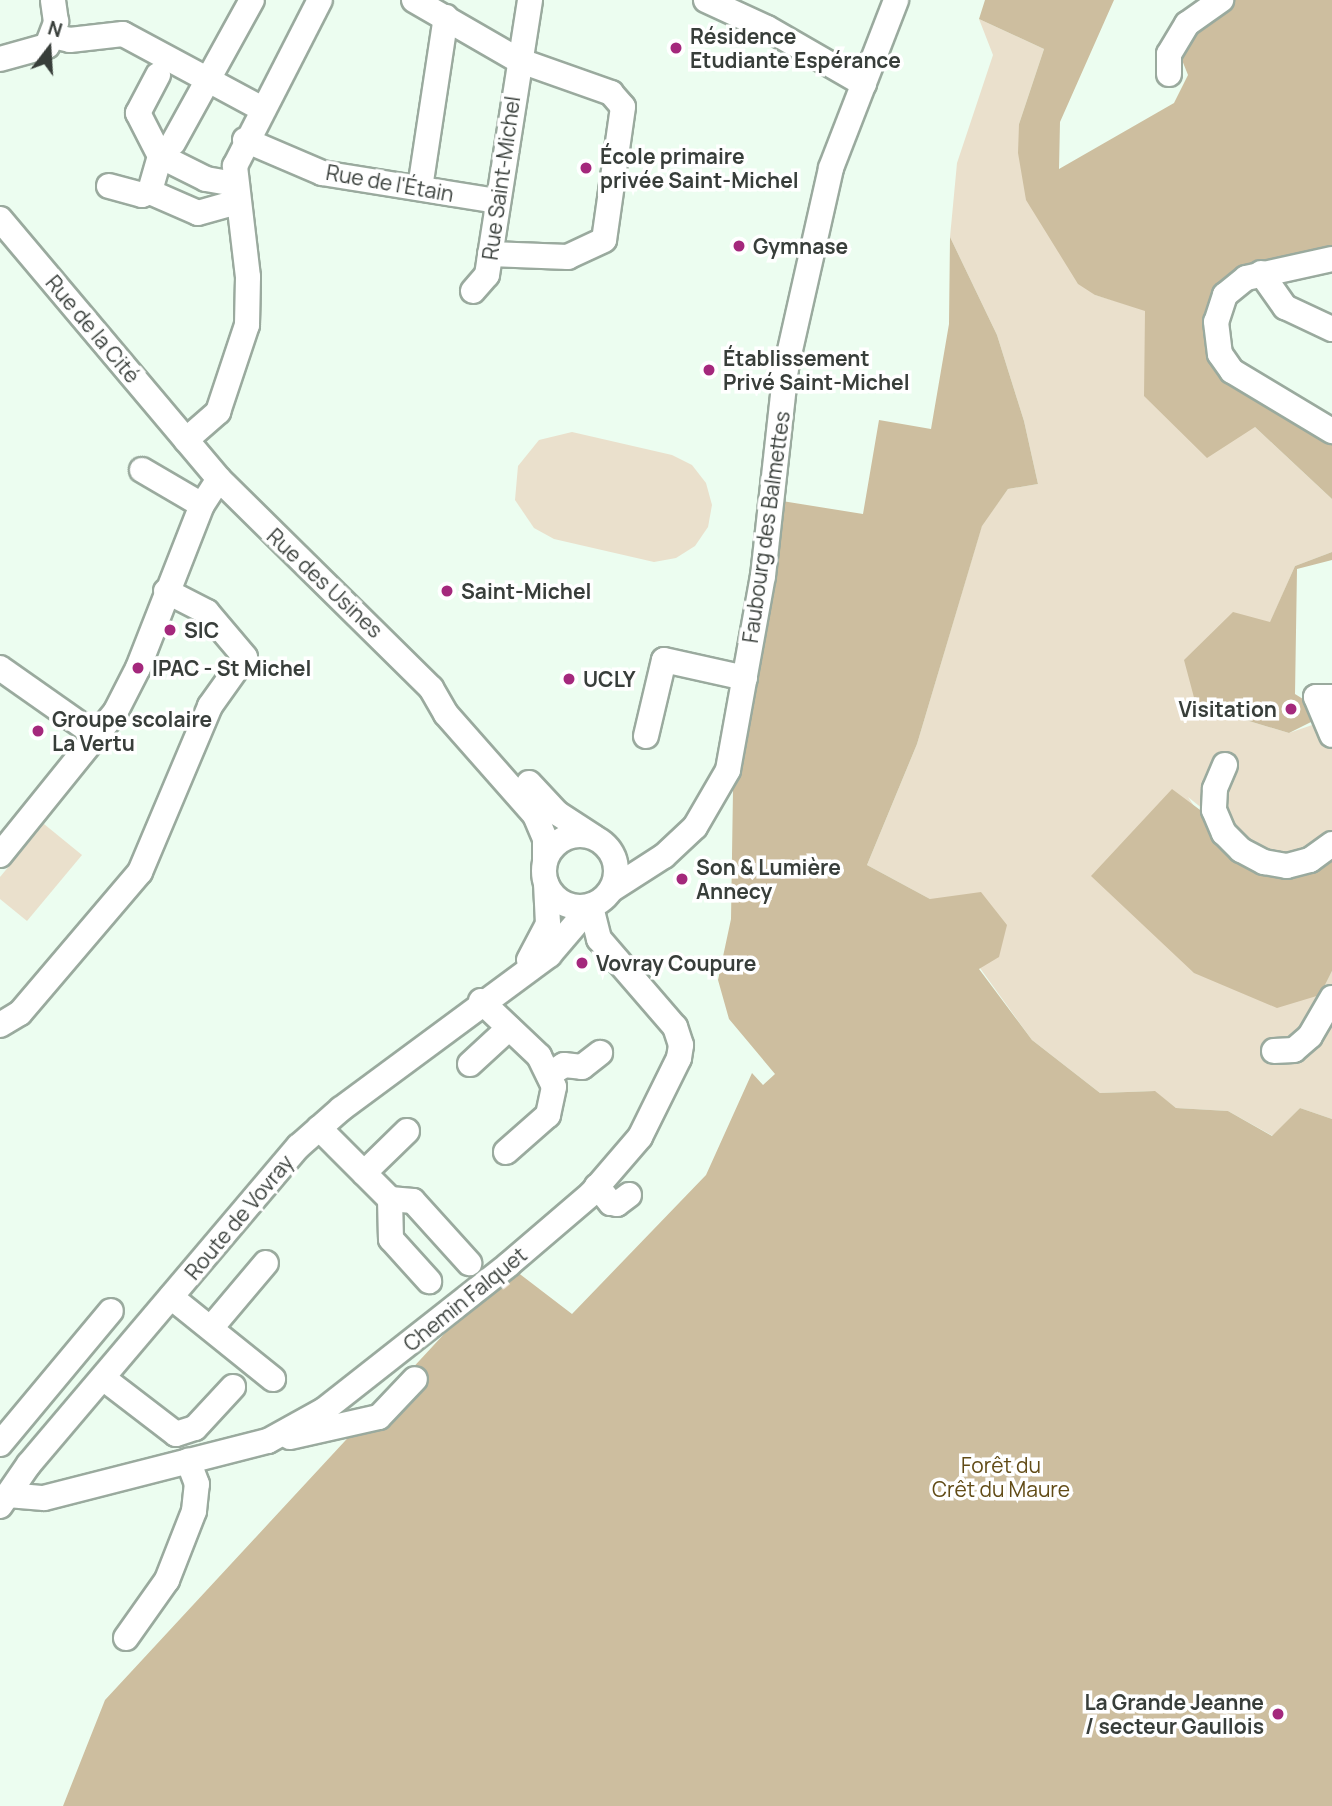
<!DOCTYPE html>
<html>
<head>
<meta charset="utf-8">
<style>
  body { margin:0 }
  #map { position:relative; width:1332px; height:1806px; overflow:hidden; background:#ecfdf0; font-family:Manrope,sans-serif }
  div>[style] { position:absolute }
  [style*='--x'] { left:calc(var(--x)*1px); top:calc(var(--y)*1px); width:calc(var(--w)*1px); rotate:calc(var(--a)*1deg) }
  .green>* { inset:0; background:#eae0cc }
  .forest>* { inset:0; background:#cdbe9f }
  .roads { filter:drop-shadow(2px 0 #9aaa9e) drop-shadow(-2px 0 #9aaa9e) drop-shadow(0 2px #9aaa9e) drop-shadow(0 -2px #9aaa9e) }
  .minor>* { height:24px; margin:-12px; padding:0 12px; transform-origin:12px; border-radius:12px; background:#fff }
  .minor>.ring { margin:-12px; padding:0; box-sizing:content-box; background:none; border:24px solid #fff; border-radius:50% }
  .dots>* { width:19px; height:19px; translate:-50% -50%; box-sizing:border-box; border:4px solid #fff; border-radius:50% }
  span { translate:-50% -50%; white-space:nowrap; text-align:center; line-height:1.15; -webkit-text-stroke:7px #fff; paint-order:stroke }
  .poi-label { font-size:21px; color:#383e3a; font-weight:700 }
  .left { translate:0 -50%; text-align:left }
  .right { translate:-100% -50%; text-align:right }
  .street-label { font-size:21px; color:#383e3a }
  .park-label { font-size:21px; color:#614b16 }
  .north { position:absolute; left:14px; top:14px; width:70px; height:70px; -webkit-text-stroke:5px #fff; paint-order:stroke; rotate:17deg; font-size:19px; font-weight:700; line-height:28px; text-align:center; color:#383e3a }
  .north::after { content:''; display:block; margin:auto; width:24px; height:32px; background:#383e3a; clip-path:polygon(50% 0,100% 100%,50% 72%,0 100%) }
</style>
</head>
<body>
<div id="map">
  <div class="green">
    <div style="clip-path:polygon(979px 19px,1044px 49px,1019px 124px,1095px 295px,1146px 310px,1145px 396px,1255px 427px,1332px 499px,1332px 552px,1295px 566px,1270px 623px,1196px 705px,1289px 733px,1315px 724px,1332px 725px,1332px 848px,1311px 868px,1259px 854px,1188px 797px,1320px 995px,1332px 971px,1332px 1119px,1300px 1108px,1273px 1136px,1228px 1111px,1176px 1108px,1154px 1091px,1100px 1093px,1032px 1040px,930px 899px,867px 865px,917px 744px,982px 525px,1008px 489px,1038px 484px,1024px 421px,997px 335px,950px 237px,957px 163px,993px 55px)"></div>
    <div style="clip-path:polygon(572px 432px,672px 455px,692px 465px,706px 483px,712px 505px,708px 527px,695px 546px,676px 558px,654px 562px,554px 539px,534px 528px,515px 500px,518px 466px,539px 440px)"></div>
    <div style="clip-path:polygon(44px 824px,82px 855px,27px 921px,0 899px,0 877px)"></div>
  </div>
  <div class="forest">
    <div style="clip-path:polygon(985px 0,1114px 0,1060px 122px,1059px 169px,1174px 103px,1188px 75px,1178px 50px,1228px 0,1332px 0,1332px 254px,1234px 278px,1215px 364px,1231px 386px,1332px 445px,1332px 499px,1255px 427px,1207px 458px,1144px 396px,1145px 311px,1095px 295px,1078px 284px,1026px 200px,1018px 153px,1019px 124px,1044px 49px,979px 19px)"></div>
    <div style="clip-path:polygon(950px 237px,997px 335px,1024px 421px,1038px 484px,1008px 489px,982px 526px,917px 744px,867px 865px,930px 899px,981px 892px,1007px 925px,999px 957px,979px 969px,1032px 1040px,1100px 1093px,1155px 1091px,1176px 1108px,1228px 1111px,1272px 1136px,1300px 1108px,1332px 1119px,1332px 1806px,63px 1806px,105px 1700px,508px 1265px,572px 1314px,706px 1175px,752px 1073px,763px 1085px,775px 1074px,729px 1019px,718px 980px,731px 919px,733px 790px,782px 501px,863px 514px,879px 420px,931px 429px,949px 324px)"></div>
    <div style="clip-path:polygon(1332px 552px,1332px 560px,1297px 569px,1295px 694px,1327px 714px,1289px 733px,1196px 705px,1184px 660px,1233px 612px,1270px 622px,1295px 566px)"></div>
    <div style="clip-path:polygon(1172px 789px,1259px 854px,1291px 870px,1332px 848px,1332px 971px,1320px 995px,1277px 1008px,1194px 973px,1091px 876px)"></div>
  </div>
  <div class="roads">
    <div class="minor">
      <div style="--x:414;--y:0;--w:120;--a:30"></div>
      <div style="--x:518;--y:60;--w:99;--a:19.5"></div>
      <div style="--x:611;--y:93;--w:18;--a:49"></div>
      <div style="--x:623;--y:107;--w:134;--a:98.1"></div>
      <div style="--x:604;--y:240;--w:40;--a:155"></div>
      <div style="--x:568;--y:257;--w:78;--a:-177.8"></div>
      <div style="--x:706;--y:0;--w:67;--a:24.7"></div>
      <div style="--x:767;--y:28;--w:112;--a:30"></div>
      <div style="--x:53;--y:36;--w:17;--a:13"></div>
      <div style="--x:70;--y:40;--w:53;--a:-6.5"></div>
      <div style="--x:123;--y:34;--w:158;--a:28.3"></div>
      <div style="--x:0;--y:59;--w:49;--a:-15.5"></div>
      <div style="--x:47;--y:46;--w:26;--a:-69"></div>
      <div style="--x:56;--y:22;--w:22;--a:-98"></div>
      <div style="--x:1169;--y:74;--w:20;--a:-90"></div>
      <div style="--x:1169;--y:54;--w:35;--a:-59"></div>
      <div style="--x:1187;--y:24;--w:42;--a:-35.2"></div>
      <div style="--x:158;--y:75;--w:43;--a:117.8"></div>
      <div style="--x:138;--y:113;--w:48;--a:62.9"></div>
      <div style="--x:160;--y:156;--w:51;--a:26.6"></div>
      <div style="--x:206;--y:179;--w:29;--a:10"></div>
      <div style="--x:245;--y:140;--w:84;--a:23.2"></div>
      <div style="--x:322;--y:173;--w:177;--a:9.1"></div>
      <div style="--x:173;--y:143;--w:163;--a:-61.1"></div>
      <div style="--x:160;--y:156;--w:37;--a:106"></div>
      <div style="--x:150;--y:192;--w:52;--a:23.6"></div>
      <div style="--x:198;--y:213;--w:41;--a:-15.8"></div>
      <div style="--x:109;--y:186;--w:34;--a:15"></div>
      <div style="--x:142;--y:195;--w:9;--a:-21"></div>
      <div style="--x:420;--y:188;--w:173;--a:-81.4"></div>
      <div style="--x:0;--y:219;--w:340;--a:49.9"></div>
      <div style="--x:219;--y:479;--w:298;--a:44.6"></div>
      <div style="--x:431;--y:688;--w:30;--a:60"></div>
      <div style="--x:446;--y:714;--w:135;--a:48.6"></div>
      <div style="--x:535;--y:815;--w:25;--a:67"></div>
      <div style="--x:545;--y:838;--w:23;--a:90"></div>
      <div style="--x:1332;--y:259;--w:88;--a:167.5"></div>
      <div style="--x:1246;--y:278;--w:27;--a:141"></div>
      <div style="--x:1225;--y:295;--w:28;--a:108"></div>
      <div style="--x:1216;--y:322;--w:32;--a:83"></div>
      <div style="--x:1220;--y:354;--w:21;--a:55"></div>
      <div style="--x:1232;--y:371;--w:117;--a:31"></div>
      <div style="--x:1261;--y:273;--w:42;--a:54.8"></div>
      <div style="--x:1285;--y:307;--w:52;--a:25.1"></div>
      <div style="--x:473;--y:291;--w:21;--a:-49"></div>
      <div style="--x:487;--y:275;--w:278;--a:-81.1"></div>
      <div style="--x:186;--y:440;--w:43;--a:-41.2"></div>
      <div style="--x:218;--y:412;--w:92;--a:-71.6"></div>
      <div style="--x:247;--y:325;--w:48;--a:-88.8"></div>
      <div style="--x:248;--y:277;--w:112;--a:-96.7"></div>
      <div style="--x:235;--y:166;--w:186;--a:-62.9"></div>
      <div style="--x:142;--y:470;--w:69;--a:30.3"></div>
      <div style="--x:0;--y:668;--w:120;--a:35.1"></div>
      <div style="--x:1332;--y:697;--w:16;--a:180"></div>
      <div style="--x:1316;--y:697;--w:41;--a:67.2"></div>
      <div style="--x:646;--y:736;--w:78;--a:-76.7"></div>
      <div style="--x:664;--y:660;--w:83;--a:12.5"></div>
      <div style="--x:1225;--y:765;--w:26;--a:113"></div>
      <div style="--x:1215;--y:789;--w:21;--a:93"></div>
      <div style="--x:1214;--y:810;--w:25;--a:67"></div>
      <div style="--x:1224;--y:833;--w:24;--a:45"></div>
      <div style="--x:1241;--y:850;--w:26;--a:28"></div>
      <div style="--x:1264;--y:862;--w:23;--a:10"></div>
      <div style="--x:1287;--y:866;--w:24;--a:-15"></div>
      <div style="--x:1310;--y:860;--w:27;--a:-36"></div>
      <div style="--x:529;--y:783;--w:41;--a:47"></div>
      <div style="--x:557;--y:813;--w:44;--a:33"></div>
      <div class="ring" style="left:544px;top:835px;width:48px;height:48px"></div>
      <div style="--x:0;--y:855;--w:185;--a:-51.1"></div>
      <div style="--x:116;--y:711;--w:48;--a:-62.9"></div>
      <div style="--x:138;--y:668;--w:175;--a:-68.6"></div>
      <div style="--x:202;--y:505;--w:31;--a:-57"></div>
      <div style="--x:611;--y:890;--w:63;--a:-32.7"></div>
      <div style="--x:664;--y:856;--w:42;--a:-43.1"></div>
      <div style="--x:695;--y:827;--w:66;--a:-59.9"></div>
      <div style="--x:728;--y:770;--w:197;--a:-79.8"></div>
      <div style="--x:763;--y:576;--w:209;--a:-83.7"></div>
      <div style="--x:786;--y:368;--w:205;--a:-77.3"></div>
      <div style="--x:831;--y:168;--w:180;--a:-68.8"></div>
      <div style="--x:529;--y:960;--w:41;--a:-62.2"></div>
      <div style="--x:548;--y:924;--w:41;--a:-92.8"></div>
      <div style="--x:481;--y:1001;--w:80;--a:43.5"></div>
      <div style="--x:539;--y:1056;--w:34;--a:64"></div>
      <div style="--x:554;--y:1087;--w:29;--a:102"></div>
      <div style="--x:548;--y:1115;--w:56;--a:138.6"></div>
      <div style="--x:0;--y:1025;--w:23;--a:-31"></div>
      <div style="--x:20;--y:1013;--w:185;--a:-49.6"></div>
      <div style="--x:140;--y:872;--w:180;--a:-67.1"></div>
      <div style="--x:210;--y:706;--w:60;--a:-54.5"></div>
      <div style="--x:245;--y:657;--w:59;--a:-130.2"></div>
      <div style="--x:207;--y:612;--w:46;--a:-152.9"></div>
      <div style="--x:1274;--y:1051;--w:20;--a:-3"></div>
      <div style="--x:1294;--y:1050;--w:21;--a:-41"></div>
      <div style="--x:1310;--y:1036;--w:44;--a:-59.9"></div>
      <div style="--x:470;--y:1064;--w:53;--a:-42.7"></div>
      <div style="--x:549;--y:1075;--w:18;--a:-34"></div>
      <div style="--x:564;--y:1065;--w:18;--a:6"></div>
      <div style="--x:582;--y:1067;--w:23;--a:-38"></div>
      <div style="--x:319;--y:1128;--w:100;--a:45"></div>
      <div style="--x:390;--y:1199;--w:23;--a:5"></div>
      <div style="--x:413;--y:1201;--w:84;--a:47.9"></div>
      <div style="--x:364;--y:1173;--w:60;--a:-44.3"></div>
      <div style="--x:597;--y:1186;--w:22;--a:51"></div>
      <div style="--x:611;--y:1203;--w:6;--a:9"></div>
      <div style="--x:617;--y:1204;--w:15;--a:-37"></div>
      <div style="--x:390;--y:1199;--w:40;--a:88.6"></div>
      <div style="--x:391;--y:1239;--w:57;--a:47.9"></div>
      <div style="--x:171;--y:1297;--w:131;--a:38.8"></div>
      <div style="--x:211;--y:1328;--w:85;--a:-49.8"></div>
      <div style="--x:103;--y:1378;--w:92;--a:37.5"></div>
      <div style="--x:176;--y:1434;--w:20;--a:-18"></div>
      <div style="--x:195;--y:1428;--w:56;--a:-47.2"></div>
      <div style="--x:290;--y:1437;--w:91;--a:-12.7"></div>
      <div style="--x:379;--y:1417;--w:52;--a:-46.5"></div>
      <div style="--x:0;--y:1444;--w:173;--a:-50.2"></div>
      <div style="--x:8;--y:1495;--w:36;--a:5"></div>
      <div style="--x:44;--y:1498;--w:231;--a:-14.3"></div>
      <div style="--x:268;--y:1441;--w:64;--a:-29"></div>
      <div style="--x:324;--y:1410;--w:234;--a:-38.2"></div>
      <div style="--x:508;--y:1265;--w:109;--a:-40.5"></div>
      <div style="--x:591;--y:1194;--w:75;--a:-49.3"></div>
      <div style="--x:640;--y:1137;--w:88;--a:-63.7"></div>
      <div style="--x:679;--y:1058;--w:13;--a:-81"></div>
      <div style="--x:681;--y:1045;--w:19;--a:-108"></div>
      <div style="--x:675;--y:1027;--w:116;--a:-130.8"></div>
      <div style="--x:599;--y:939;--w:34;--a:-104"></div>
      <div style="--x:0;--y:1506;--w:51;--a:-55.4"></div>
      <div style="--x:29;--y:1464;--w:417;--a:-49.7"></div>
      <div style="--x:299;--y:1146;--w:56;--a:-41.4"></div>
      <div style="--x:341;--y:1109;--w:259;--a:-36.5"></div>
      <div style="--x:549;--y:955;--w:65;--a:-49.4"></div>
      <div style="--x:126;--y:1638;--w:71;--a:-54.7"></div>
      <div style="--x:167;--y:1580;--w:74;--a:-68.6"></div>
      <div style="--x:194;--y:1511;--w:27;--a:-84"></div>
      <div style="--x:197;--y:1484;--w:25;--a:-111"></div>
    </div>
  </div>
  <div class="dots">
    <div style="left:676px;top:48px;background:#a4287c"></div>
    <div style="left:586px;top:168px;background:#a4287c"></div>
    <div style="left:739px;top:246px;background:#a4287c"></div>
    <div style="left:709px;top:370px;background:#a4287c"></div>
    <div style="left:447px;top:591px;background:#a4287c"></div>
    <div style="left:170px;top:630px;background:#a4287c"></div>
    <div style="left:138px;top:668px;background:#a4287c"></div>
    <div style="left:569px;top:679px;background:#a4287c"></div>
    <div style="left:1291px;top:709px;background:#a4287c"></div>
    <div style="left:38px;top:731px;background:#a4287c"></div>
    <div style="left:682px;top:879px;background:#a4287c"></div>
    <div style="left:582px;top:963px;background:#a4287c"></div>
    <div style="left:1278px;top:1714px;background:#a4287c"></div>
  </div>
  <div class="poi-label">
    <span class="left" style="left:690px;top:48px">Résidence<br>Etudiante Espérance</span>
    <span class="left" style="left:600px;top:168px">École primaire<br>privée Saint-Michel</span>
    <span class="left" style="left:753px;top:246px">Gymnase</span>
    <span class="left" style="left:723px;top:370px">Établissement<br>Privé Saint-Michel</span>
    <span class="left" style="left:461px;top:591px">Saint-Michel</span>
    <span class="left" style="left:184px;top:630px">SIC</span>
    <span class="left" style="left:152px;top:668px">IPAC - St Michel</span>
    <span class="left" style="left:583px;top:679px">UCLY</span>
    <span class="right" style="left:1277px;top:709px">Visitation</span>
    <span class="left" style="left:52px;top:731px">Groupe scolaire<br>La Vertu</span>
    <span class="left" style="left:696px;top:879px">Son &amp; Lumière<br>Annecy</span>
    <span class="left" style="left:596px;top:963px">Vovray Coupure</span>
    <span class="right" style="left:1264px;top:1714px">La Grande Jeanne<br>/ secteur Gaullois</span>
  </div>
  <div class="street-label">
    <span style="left:501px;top:178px;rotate:-82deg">Rue Saint-Michel</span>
    <span style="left:390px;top:183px;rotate:10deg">Rue de l'Étain</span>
    <span style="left:93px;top:329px;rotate:50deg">Rue de la Cité</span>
    <span style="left:766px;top:527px;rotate:-82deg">Faubourg des Balmettes</span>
    <span style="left:325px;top:583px;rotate:43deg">Rue des Usines</span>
    <span style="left:239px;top:1217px;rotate:-50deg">Route de Vovray</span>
    <span style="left:465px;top:1299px;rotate:-39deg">Chemin Falquet</span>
  </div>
  <div class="park-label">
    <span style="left:1001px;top:1477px">Forêt du<br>Crêt du Maure</span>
  </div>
  <div class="north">N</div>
</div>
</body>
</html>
